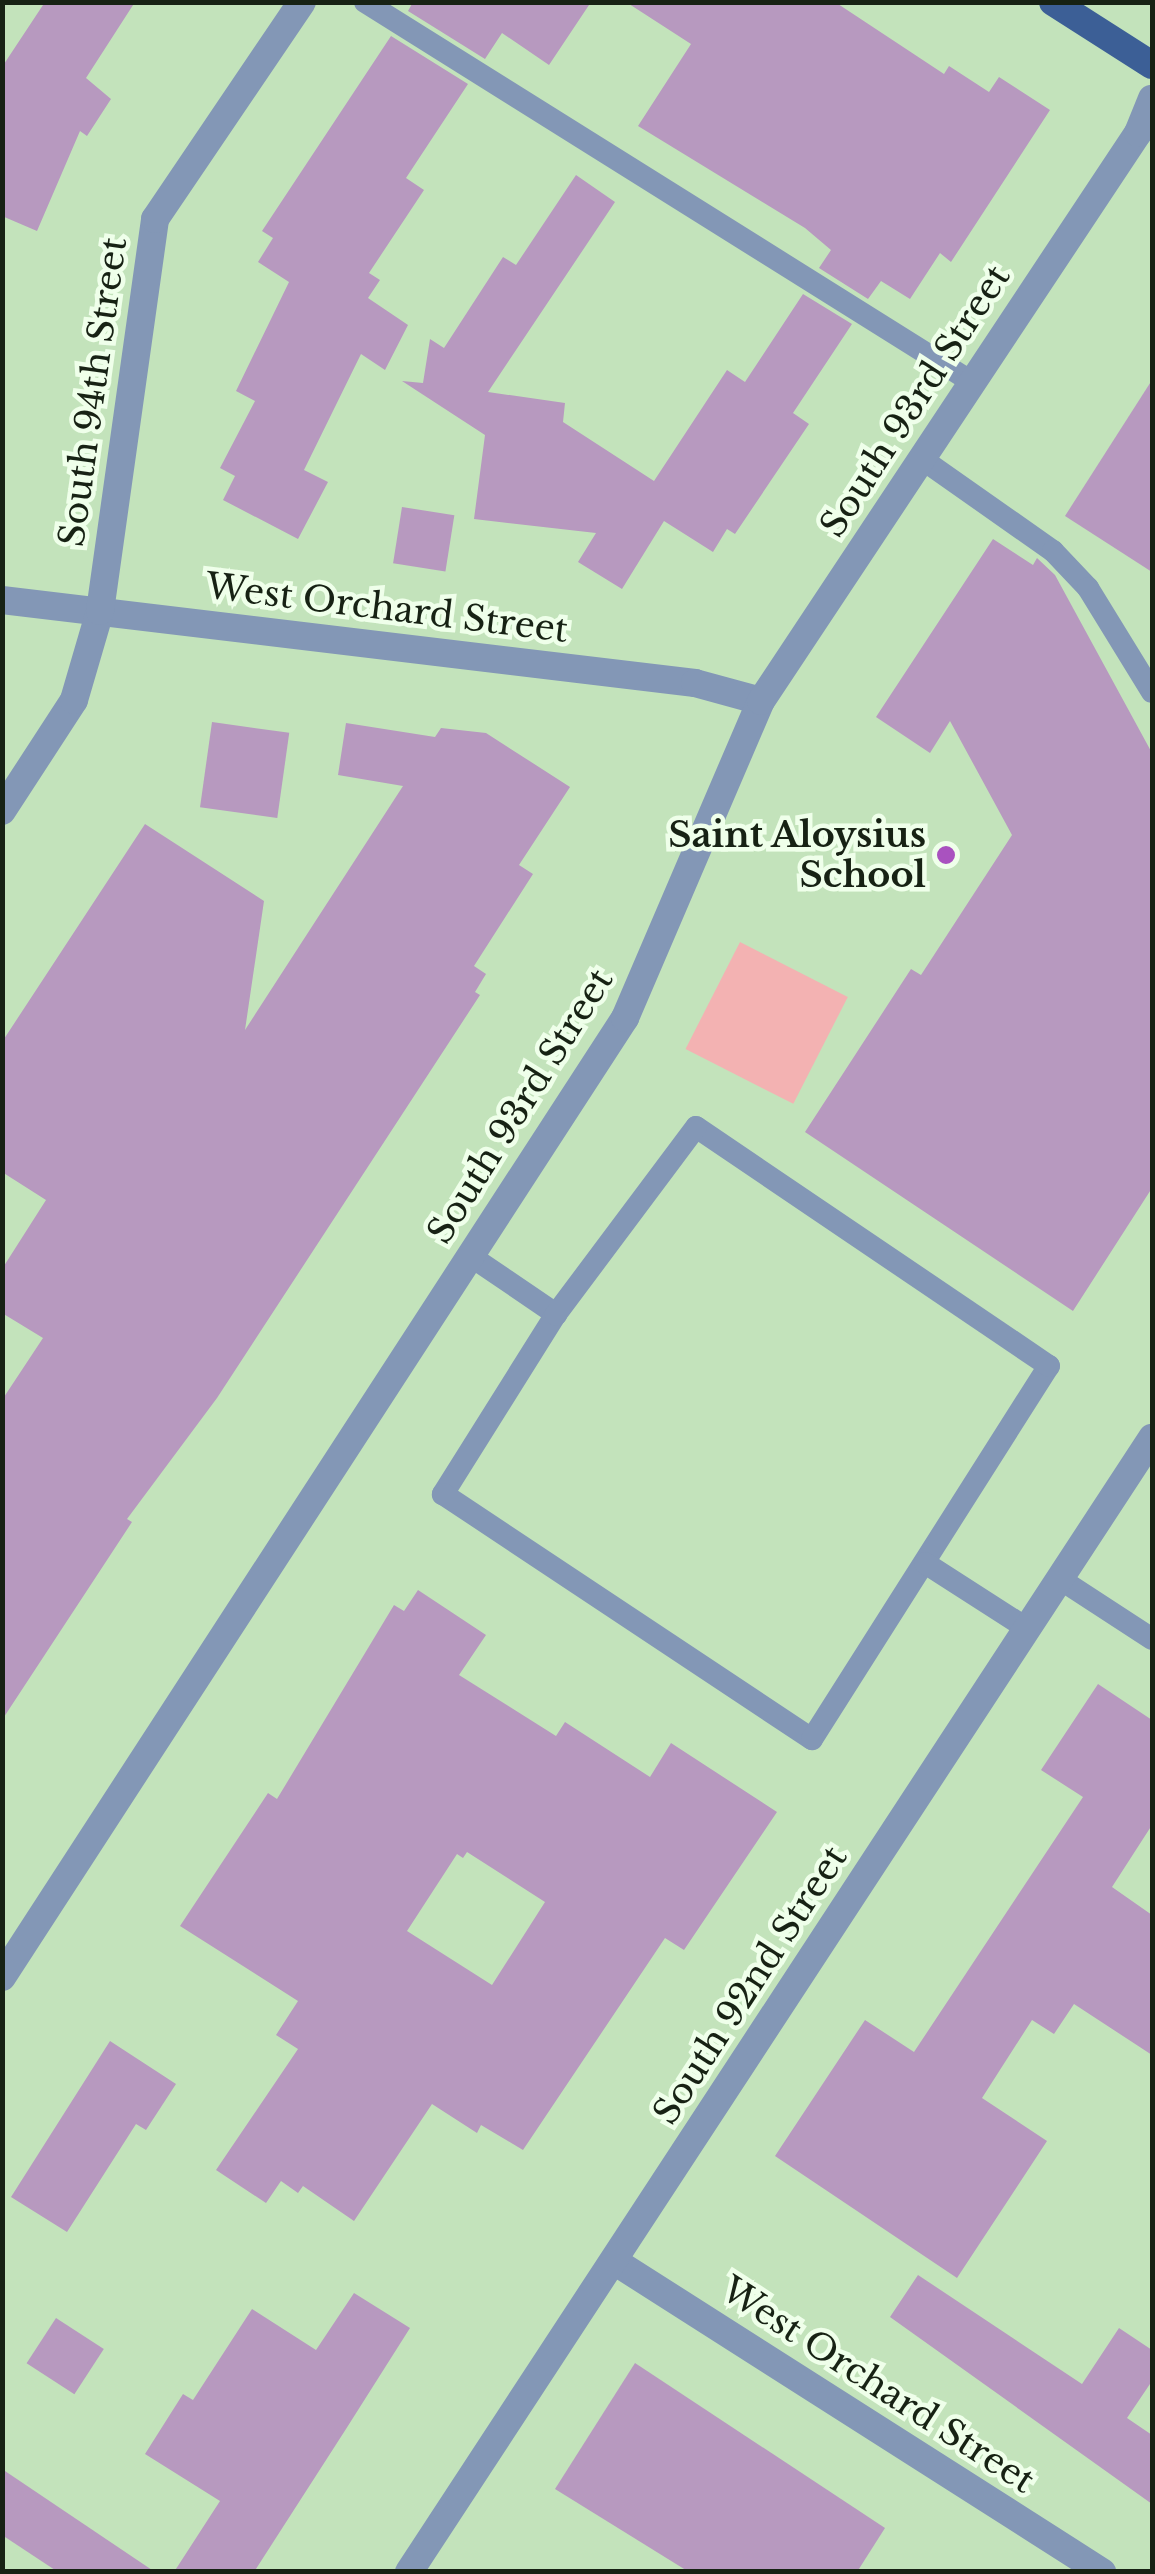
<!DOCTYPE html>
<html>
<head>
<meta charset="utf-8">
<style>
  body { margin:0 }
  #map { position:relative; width:1155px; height:2574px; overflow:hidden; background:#c3e3bb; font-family:"Libre Baskerville",serif }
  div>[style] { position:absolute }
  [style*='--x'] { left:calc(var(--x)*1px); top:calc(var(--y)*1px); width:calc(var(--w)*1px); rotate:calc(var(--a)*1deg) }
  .green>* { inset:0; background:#f3b2b2; transform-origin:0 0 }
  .building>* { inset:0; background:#b799bf; transform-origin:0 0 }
  .service>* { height:22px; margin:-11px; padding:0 11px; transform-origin:11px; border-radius:11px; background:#8397b6 }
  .minor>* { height:28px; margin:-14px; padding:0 14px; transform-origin:14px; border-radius:14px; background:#8397b6 }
  .tertiary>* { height:28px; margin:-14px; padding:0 14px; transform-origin:14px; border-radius:14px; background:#8397b6 }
  .primary>* { height:28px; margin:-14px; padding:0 14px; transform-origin:14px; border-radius:14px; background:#3c5f96 }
  .dots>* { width:28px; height:28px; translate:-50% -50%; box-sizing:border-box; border:5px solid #efffea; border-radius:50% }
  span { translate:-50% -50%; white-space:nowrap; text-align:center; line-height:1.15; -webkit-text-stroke:9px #efffea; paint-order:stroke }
  .street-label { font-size:35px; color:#172214 }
  .poi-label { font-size:35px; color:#172214; font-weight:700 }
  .right { translate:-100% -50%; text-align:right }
  .frame { position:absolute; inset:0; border:5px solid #172214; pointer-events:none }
</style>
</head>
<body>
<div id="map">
  <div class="green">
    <div style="left:740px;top:942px;width:121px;height:120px;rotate:27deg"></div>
  </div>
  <div class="building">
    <div style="clip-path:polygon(45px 2px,135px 2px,86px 78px,111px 99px,87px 136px,80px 131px,37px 231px,2px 216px,2px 67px)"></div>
    <div style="clip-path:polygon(413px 2px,591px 2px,549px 65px,502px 33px,485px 59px,408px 11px)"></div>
    <div style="clip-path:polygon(626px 2px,835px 2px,944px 74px,949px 66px,989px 92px,999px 77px,1050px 110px,951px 262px,940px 253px,910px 299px,881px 281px,868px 299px,819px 268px,831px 250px,805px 228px,638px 126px,691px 44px)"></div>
    <div style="clip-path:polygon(391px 36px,468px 84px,406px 178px,424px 190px,369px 273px,380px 280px,368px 298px,408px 325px,385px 370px,361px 354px,304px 470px,328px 482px,298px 539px,223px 500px,235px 476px,220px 468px,255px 401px,236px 391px,289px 282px,258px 262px,273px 238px,262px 231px)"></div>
    <div style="clip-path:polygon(576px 175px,615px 202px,488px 392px,565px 403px,563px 422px,654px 481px,727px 370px,745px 382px,803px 294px,852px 324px,793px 413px,809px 424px,735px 534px,727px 529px,713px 552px,664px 521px,622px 589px,578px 562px,596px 533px,474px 519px,485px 435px,402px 381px,423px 383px,430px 339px,444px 348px,503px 257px,516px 265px)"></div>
    <div style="clip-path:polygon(1152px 380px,1152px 572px,1065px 516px)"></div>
    <div style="left:402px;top:507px;width:53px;height:57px;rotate:9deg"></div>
    <div style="clip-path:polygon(993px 539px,1033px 565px,1037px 558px,1055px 575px,1152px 753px,1152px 1188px,1073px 1311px,805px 1132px,911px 969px,921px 975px,1012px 835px,950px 721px,930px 753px,876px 717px)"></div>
    <div style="left:212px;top:722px;width:78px;height:86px;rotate:8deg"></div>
    <div style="clip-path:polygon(346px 723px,435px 737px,441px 728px,486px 733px,570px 787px,519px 865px,533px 874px,474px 966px,486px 974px,475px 992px,480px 995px,217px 1398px,127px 1519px,132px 1522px,2px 1720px,2px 1400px,43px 1338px,2px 1313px,2px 1269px,46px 1200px,2px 1172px,2px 1042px,145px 824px,264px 901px,245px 1030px,403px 786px,338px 775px)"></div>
    <div style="clip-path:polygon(evenodd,418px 1590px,486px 1635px,459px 1675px,556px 1736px,565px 1722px,650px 1777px,671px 1743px,777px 1812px,684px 1950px,665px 1938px,523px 2150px,481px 2125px,477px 2133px,432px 2104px,354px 2221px,303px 2186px,298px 2193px,281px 2181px,266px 2203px,216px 2170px,298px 2049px,276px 2035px,298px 2001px,180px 1926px,268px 1793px,277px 1799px,394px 1605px,404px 1611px,418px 1590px,467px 1852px,545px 1902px,492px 1985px,407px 1931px,457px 1854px,463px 1858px,467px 1852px)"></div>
    <div style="clip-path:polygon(1098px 1684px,1152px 1720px,1152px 1825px,1112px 1887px,1152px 1915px,1152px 2055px,1074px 2004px,1054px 2034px,1032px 2020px,982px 2098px,1047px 2141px,957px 2278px,775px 2156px,865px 2020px,914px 2052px,1083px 1797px,1041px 1770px)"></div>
    <div style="clip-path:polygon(110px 2041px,176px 2084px,146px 2130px,136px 2124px,67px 2232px,11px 2197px)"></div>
    <div style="clip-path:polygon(918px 2275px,1082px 2384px,1119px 2328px,1152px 2350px,1152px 2381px,1127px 2418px,1152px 2435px,1152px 2504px,890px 2317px)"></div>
    <div style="clip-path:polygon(354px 2293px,410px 2328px,346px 2429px,254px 2572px,174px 2572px,220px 2501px,145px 2454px,183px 2394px,193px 2400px,252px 2309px,316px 2350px)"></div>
    <div style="left:56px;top:2318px;width:57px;height:54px;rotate:33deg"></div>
    <div style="clip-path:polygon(635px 2363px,885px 2528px,857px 2572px,689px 2572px,555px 2489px)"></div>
    <div style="clip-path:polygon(2px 2469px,155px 2572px,58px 2572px,2px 2535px)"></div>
  </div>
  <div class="service">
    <div style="--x:365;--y:2;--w:716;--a:32.05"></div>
    <div style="--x:922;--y:459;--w:160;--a:35.1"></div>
    <div style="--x:1053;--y:551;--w:51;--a:46.6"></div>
    <div style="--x:1088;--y:588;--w:122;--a:58.4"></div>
    <div style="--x:472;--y:1257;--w:102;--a:34.2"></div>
    <div style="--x:556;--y:1314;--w:213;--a:122.1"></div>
    <div style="--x:443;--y:1494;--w:443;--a:33.6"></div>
    <div style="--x:812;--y:1739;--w:442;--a:-57.6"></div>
    <div style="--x:1049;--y:1366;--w:426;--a:-145.9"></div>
    <div style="--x:696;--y:1127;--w:234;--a:126.8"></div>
    <div style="--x:925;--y:1563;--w:122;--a:32.7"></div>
    <div style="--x:1060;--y:1579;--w:110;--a:33.1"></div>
  </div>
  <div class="minor">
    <div style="--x:2;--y:600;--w:698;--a:6.83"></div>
    <div style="--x:695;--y:683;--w:68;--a:15.3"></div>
    <div style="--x:2;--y:811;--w:132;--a:-57"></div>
    <div style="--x:74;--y:700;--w:93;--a:-73.7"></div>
    <div style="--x:100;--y:611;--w:396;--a:-82"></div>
    <div style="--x:155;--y:219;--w:262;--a:-55.9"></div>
    <div style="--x:2;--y:1977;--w:1144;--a:-56.99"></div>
    <div style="--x:625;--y:1018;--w:345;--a:-66.8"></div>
    <div style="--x:761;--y:701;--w:682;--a:-56.43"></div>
    <div style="--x:1138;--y:133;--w:37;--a:-68"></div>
    <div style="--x:614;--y:2261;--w:579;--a:32.51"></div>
  </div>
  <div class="tertiary">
    <div style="--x:409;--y:2572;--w:1356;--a:-56.77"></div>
  </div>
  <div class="primary">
    <div style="--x:1053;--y:2;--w:117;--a:32.5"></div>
  </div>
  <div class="dots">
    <div style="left:946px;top:855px;background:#a952bf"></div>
  </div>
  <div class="street-label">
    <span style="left:93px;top:392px;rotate:-82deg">South 94th Street</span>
    <span style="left:915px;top:401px;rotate:-57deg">South 93rd Street</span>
    <span style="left:387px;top:608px;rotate:7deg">West Orchard Street</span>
    <span style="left:520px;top:1106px;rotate:-58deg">South 93rd Street</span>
    <span style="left:750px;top:1985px;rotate:-57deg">South 92nd Street</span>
    <span style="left:878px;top:2385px;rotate:33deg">West Orchard Street</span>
  </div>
  <div class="poi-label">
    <span class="right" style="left:926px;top:855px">Saint Aloysius<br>School</span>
  </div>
  <div class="frame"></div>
</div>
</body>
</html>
